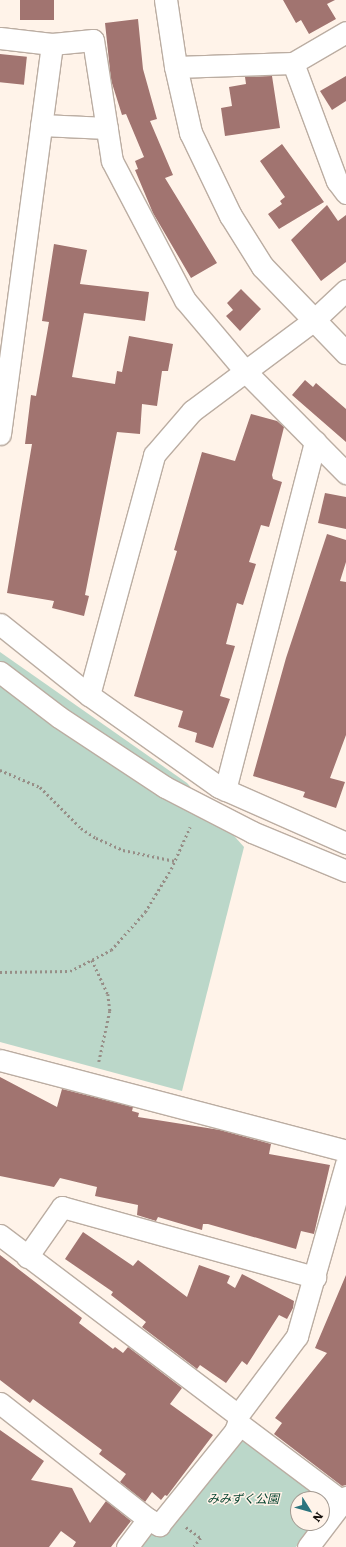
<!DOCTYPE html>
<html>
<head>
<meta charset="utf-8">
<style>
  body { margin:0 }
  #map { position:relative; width:346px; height:1547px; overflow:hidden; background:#fff3e9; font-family:Literata,"Noto Sans JP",serif }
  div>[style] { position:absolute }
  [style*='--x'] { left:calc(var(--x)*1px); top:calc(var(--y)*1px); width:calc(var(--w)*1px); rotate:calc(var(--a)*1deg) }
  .green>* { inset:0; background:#bbd7c9 }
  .building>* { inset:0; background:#a17470; transform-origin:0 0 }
  .path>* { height:2.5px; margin-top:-1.25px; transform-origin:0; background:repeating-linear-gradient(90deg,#978e87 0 2px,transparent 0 5px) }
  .roads { filter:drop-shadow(1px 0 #bbada2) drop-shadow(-1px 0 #bbada2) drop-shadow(0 1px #bbada2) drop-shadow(0 -1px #bbada2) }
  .street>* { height:21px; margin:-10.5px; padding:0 10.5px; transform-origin:10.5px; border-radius:10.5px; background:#fff }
  .secondary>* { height:22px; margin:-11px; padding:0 11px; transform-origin:11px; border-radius:11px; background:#fff }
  span { translate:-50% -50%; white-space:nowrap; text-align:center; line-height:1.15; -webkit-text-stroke:3px #fff3e9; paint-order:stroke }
  .park-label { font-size:12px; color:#003f2b; font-style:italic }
  .north { position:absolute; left:290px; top:1491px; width:40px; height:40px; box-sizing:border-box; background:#fff3e9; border:1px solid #a29991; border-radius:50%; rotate:127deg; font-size:11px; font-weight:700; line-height:16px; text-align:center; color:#16110d }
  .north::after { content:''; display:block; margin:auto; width:14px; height:18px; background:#2b747e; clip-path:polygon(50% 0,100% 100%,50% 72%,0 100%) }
</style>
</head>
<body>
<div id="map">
  <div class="green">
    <div style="clip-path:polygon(0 652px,187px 783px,244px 847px,182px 1091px,0 1042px)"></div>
    <div style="clip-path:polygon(235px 1431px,320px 1499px,298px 1499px,298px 1523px,315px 1523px,296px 1547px,141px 1547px)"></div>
  </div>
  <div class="building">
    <div style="left:20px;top:0;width:34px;height:20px"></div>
    <div style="clip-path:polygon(283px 0,335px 0,327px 4px,336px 19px,309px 34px,301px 20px,296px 23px)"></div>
    <div style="clip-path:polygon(138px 19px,143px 69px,157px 119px,150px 121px,173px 175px,165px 178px,217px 263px,191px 278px,153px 213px,135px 170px,138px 169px,135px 161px,144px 157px,126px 114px,122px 115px,111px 80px,105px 23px)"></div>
    <div style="left:0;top:54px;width:27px;height:28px;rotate:6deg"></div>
    <div style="clip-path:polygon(272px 76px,280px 128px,225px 136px,221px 108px,232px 106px,229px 87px,246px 84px,245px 77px)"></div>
    <div style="clip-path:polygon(346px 76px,346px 101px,332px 110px,320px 91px)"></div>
    <div style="clip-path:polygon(282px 144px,324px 202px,279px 229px,268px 214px,282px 204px,280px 201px,285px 197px,260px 161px)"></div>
    <div style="clip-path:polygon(327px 205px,338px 221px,346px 215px,346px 262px,321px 281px,291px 240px)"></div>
    <div style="clip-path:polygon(54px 244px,87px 250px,80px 284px,149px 292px,145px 321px,84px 313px,72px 377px,115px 384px,117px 371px,122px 372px,129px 336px,173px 344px,168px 371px,162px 371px,157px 406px,142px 404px,140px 434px,117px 432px,85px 595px,89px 596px,84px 616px,52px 608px,54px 601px,7px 593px,32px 444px,25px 444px,31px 395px,36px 396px,49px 322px,42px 321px)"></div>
    <div style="clip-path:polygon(241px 289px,261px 309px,240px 331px,226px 316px,233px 310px,227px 303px)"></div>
    <div style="clip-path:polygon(305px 380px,313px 387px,316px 383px,346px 409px,346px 442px,292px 395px)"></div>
    <div style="clip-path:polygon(251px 414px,277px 421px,284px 427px,272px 475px,273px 479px,282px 482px,269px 527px,261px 525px,249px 562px,256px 564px,243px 605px,237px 603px,226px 644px,235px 646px,220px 696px,230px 699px,213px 748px,195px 742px,197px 733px,178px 727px,183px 711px,134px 696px,177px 551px,174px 550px,202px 452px,235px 461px)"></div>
    <div style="clip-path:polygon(325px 493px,346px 497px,346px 529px,318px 523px)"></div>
    <div style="clip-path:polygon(327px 534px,346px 540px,346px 562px,340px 581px,346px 582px,346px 735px,330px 778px,345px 782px,336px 808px,303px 797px,305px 792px,253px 776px,286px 658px)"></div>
    <div style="clip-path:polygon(0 1077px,57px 1107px,62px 1089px,133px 1107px,132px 1111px,139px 1113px,138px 1117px,220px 1130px,271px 1144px,269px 1154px,330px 1165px,314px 1234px,301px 1231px,296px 1249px,208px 1224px,203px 1224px,202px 1230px,158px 1217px,156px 1221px,137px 1215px,138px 1205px,95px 1196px,97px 1187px,60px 1178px,54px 1187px,0 1176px)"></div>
    <div style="clip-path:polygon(83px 1232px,133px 1266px,138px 1260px,187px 1297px,199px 1265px,230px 1276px,227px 1283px,235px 1288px,242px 1274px,294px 1301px,293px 1308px,287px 1319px,279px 1315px,247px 1365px,242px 1361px,226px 1383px,200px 1365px,197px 1369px,142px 1327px,146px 1322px,111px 1295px,113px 1292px,65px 1259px)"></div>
    <div style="clip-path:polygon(0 1255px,82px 1318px,79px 1323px,113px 1349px,115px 1347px,123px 1353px,128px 1347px,182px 1388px,170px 1404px,213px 1435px,167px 1496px,165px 1495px,161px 1500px,152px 1492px,145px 1502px,120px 1482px,126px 1474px,99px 1454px,102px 1450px,33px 1399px,30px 1403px,0 1380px)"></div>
    <div style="clip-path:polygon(346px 1275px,346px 1485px,342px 1486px,274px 1434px,282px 1423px,275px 1418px,327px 1353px,315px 1348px)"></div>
    <div style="clip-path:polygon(0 1430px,44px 1461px,31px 1480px,72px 1488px,90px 1523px,106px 1501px,131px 1521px,111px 1547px,73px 1547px,76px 1542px,61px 1531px,49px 1547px,0 1547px)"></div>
  </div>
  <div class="path">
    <div style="--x:0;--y:770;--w:43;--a:23"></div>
    <div style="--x:40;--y:787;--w:58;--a:45"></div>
    <div style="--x:81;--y:828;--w:18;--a:34"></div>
    <div style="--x:96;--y:838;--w:30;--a:24"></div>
    <div style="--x:123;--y:850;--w:53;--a:11.9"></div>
    <div style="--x:92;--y:960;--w:38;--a:65"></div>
    <div style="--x:108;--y:994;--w:17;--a:83"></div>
    <div style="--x:110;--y:1011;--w:52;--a:102.2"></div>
    <div style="--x:0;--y:972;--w:70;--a:-0.8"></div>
    <div style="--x:70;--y:971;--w:46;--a:-27.1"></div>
    <div style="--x:111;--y:950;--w:51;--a:-48.2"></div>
    <div style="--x:145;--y:912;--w:50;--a:-58.8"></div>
    <div style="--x:171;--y:869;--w:46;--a:-65.7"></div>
    <div style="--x:186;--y:1527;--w:19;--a:36"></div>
    <div style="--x:201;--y:1538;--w:11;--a:128"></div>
  </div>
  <div class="roads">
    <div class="street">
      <div style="--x:0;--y:38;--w:52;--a:6.6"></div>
      <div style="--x:52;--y:44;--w:41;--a:-5.6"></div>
      <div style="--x:93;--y:40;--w:122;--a:81.1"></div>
      <div style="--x:112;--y:161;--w:157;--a:62.3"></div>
      <div style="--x:185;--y:300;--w:93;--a:49.8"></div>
      <div style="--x:245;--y:371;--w:144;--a:45.3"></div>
      <div style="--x:293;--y:63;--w:126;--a:69.6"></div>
      <div style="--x:337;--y:181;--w:15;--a:53"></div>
      <div style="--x:176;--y:67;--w:117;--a:-2"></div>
      <div style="--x:293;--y:63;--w:61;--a:-30.3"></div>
      <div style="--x:41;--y:125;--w:66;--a:2.6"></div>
      <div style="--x:0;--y:434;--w:393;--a:-82.4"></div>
      <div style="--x:0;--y:624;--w:114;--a:38.6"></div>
      <div style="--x:89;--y:695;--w:159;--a:35.3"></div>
      <div style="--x:219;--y:787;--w:139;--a:23.8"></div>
      <div style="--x:0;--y:672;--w:74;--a:37.3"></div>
      <div style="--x:59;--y:717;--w:127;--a:33.4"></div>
      <div style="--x:165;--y:787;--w:98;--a:27.3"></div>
      <div style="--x:252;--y:832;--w:102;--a:22.5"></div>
      <div style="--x:89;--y:695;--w:249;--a:-74.8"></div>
      <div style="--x:154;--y:455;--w:58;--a:-49.2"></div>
      <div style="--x:192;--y:411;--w:152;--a:-36.7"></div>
      <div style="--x:314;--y:320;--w:44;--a:-43.2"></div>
      <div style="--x:225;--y:790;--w:360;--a:-75.5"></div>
      <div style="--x:0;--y:1060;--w:358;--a:14.7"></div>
      <div style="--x:0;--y:1235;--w:298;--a:37.1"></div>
      <div style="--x:27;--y:1257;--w:61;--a:-55"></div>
      <div style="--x:62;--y:1207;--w:263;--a:15.5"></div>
      <div style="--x:0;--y:1403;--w:188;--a:38.1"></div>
      <div style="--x:148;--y:1519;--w:13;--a:29"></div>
      <div style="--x:159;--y:1525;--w:121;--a:-51"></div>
      <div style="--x:235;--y:1431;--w:9;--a:-69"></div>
      <div style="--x:238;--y:1423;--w:8;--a:-90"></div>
      <div style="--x:238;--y:1415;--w:99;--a:-53.2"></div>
      <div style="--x:297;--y:1336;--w:179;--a:-74.1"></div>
      <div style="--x:238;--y:1423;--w:135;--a:36.9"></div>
      <div style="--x:127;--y:1547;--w:35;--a:-53"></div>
      <div style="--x:308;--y:1547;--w:63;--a:-52.8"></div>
    </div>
    <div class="secondary">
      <div style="--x:166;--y:0;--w:68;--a:81.5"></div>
      <div style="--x:176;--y:67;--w:68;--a:77.2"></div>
      <div style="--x:191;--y:133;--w:92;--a:64.3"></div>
      <div style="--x:231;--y:216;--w:60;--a:57.9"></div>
      <div style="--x:263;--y:267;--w:120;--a:46"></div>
    </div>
  </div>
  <div class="park-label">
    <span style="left:243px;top:1499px">みみずく公園</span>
  </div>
  <div class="north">N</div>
</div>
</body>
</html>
